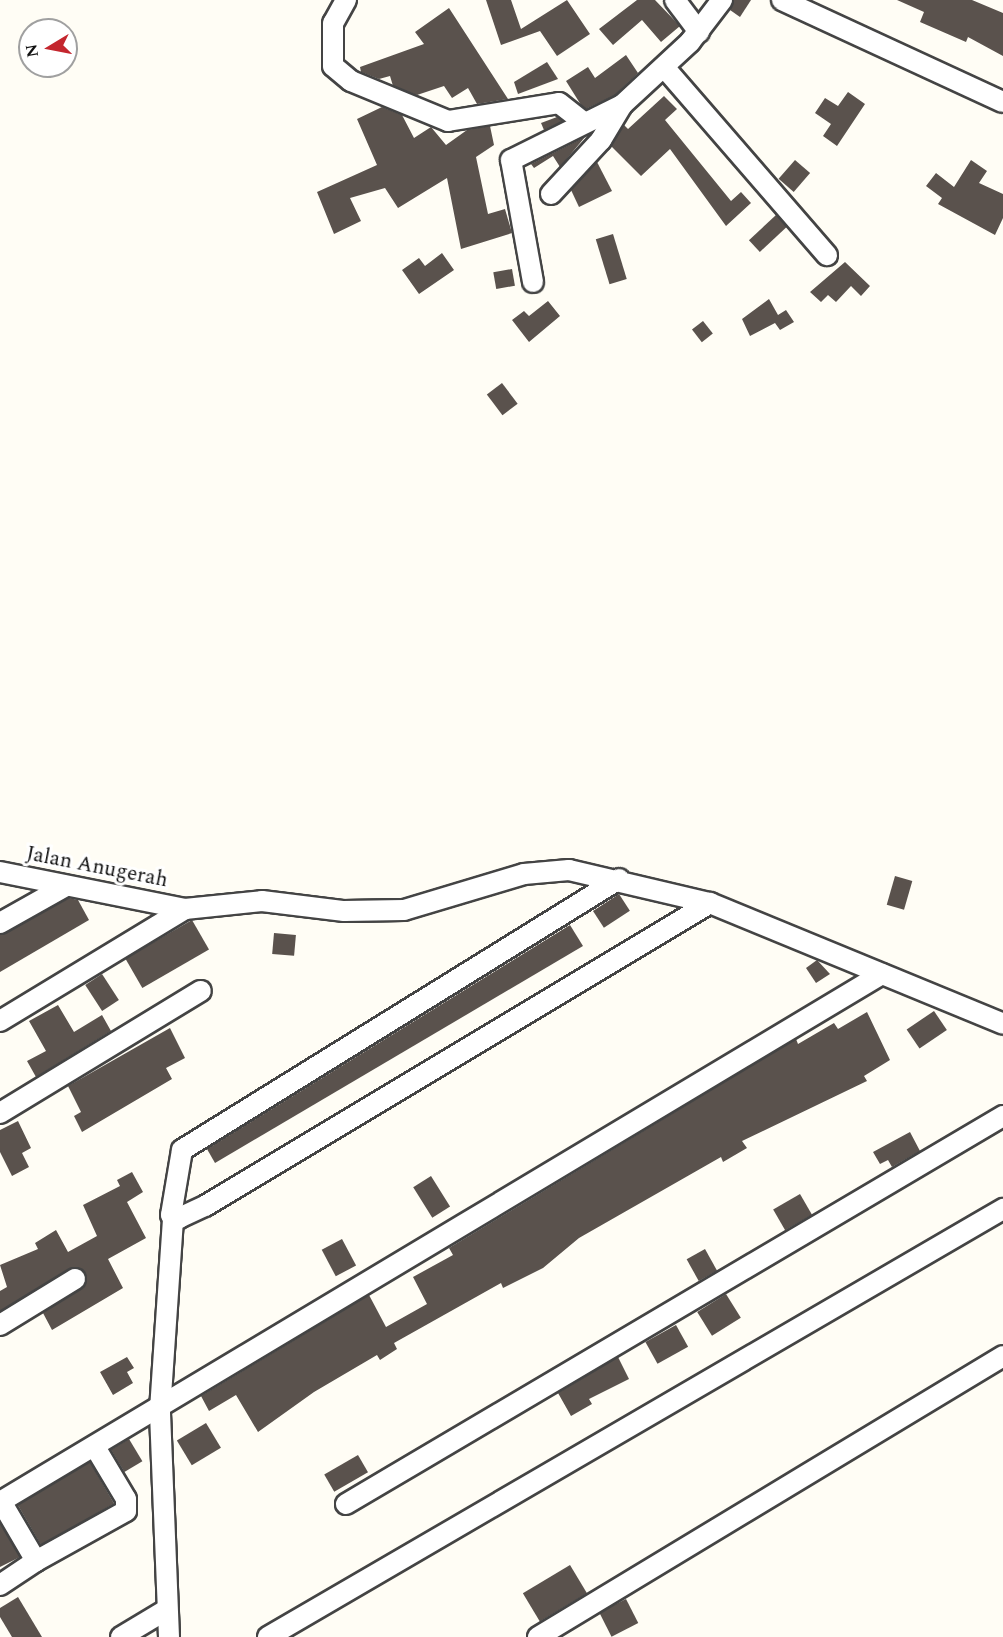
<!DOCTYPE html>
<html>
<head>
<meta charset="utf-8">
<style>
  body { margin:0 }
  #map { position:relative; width:1003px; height:1637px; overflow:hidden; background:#fffdf5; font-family:Spectral,serif }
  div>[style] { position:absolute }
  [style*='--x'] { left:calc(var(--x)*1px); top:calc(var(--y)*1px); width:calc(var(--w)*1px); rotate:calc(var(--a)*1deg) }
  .building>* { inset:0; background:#5a524d; transform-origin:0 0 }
  .roads { filter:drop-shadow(2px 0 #444) drop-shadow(-2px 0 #444) drop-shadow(0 2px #444) drop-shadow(0 -2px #444) }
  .minor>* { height:20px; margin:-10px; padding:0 10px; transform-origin:10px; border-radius:10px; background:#fff }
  span { translate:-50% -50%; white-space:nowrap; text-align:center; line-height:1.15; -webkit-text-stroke:6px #fff; paint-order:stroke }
  .street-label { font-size:21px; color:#111 }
  .north { position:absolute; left:18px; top:18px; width:60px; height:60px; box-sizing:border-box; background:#fff; border:2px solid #a0a0a0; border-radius:50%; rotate:260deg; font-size:16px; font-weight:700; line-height:24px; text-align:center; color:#111 }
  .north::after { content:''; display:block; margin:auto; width:21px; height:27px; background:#c4262e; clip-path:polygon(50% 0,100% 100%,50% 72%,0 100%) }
</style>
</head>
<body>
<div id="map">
  <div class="building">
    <div style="clip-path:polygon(486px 0,511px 0,521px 29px,567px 0,590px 34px,557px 56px,540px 31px,501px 45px)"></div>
    <div style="clip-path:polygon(637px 0,655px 0,680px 26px,661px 42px,642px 20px,613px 45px,599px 29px)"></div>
    <div style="clip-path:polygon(734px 0,751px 0,740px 17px,730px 10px)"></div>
    <div style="clip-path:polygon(897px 0,972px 0,1003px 13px,1003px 56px,968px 37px,966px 42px,920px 22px,924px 12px)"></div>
    <div style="clip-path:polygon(449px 8px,508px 99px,477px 104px,468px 88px,452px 98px,444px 86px,417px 95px,393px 86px,390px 76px,379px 79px,361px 72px,360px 67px,424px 44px,415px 32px)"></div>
    <div style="clip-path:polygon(626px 55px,638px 73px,615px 95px,586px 109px,581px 105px,566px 81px,588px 67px,595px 78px)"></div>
    <div style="clip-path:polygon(547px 62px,558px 79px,518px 94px,514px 82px)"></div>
    <div style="clip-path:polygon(848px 92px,865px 104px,837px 146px,823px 136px,831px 124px,815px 113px,825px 98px,838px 106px)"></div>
    <div style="clip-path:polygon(664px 96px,677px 109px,665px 120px,731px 201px,741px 192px,751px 203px,726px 226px,670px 149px,641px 176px,611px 146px,624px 125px,628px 129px)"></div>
    <div style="clip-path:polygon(382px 107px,402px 115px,414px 138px,431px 127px,446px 145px,467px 130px,490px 126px,494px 145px,476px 157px,488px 214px,505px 209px,512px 233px,461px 249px,447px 178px,398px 208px,385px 188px,350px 198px,361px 221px,334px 234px,317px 192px,377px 165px,357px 119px)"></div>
    <div style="clip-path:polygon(557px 117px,563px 121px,544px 130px,541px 123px)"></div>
    <div style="clip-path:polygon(585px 137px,560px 167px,553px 156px,534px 168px,531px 164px)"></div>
    <div style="left:795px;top:160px;width:20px;height:25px;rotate:41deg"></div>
    <div style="clip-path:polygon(971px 160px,987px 171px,979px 183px,1003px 194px,1003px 218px,995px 235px,938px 204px,942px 198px,926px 186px,936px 173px,954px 187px)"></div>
    <div style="clip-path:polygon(597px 162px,612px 191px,579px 207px,571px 190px)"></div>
    <div style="left:776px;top:215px;width:16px;height:37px;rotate:47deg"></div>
    <div style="left:613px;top:234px;width:47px;height:18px;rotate:73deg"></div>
    <div style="clip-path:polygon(442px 253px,454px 270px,419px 294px,402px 270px,419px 258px,425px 266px)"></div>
    <div style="clip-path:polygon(845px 262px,870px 286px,861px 296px,851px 286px,836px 302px,828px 295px,821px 302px,810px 292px)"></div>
    <div style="left:512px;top:269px;width:17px;height:19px;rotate:80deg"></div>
    <div style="clip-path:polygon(769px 299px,778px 315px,786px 310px,794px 322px,780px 330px,775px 323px,750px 336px,742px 319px)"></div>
    <div style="clip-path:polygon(548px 301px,560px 316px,529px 342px,512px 320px,524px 311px,529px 316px)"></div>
    <div style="left:703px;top:321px;width:16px;height:14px;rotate:52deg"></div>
    <div style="left:502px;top:383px;width:26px;height:19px;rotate:53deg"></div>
    <div style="left:895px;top:876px;width:18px;height:30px;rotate:16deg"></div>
    <div style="left:619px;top:894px;width:20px;height:31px;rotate:57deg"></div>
    <div style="clip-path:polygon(69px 898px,78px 900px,89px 920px,0 972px,0 935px)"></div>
    <div style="left:192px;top:920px;width:34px;height:77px;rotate:60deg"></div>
    <div style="clip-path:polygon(570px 925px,583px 946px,215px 1163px,207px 1149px)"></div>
    <div style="left:274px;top:933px;width:22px;height:21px;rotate:5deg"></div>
    <div style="clip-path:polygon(817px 960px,830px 974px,816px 983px,806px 968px)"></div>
    <div style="left:102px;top:974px;width:31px;height:20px;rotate:57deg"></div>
    <div style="clip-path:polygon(58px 1005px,74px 1032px,102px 1015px,111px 1031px,36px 1077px,27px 1061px,46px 1051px,29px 1021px)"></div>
    <div style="left:934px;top:1011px;width:23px;height:33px;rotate:56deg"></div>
    <div style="clip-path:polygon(867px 1012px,890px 1060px,864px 1076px,867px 1081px,742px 1141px,747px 1148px,723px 1162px,721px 1157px,579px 1238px,543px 1268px,503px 1288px,501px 1283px,394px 1343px,397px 1349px,380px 1360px,377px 1355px,314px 1392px,258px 1432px,236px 1395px,209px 1411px,201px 1396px,369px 1295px,386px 1327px,427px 1304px,413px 1277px,453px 1255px,449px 1248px,796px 1039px,798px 1044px,834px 1023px,838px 1029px)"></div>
    <div style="clip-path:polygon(170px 1028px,185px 1058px,166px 1068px,172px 1079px,82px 1132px,74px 1116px,81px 1112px,68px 1086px)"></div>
    <div style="clip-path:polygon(18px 1121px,31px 1148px,22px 1153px,29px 1167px,12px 1176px,0 1152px,0 1130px)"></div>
    <div style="clip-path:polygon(910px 1132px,920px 1151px,892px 1167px,888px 1160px,880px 1164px,873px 1152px)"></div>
    <div style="clip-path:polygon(132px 1172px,143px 1192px,127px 1202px,146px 1238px,108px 1259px,123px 1288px,52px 1330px,43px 1313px,86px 1284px,85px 1272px,74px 1267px,0 1311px,0 1291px,7px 1287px,0 1265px,38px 1249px,35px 1243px,56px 1230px,68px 1252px,97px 1236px,83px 1205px,120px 1186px,117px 1180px)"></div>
    <div style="left:431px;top:1176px;width:36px;height:21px;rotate:58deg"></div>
    <div style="left:800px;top:1194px;width:24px;height:31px;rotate:60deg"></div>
    <div style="left:342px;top:1239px;width:30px;height:23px;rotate:62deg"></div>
    <div style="left:705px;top:1249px;width:25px;height:21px;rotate:61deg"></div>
    <div style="left:726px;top:1294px;width:28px;height:34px;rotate:58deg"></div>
    <div style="left:676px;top:1325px;width:25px;height:35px;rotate:61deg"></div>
    <div style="clip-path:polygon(127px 1357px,134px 1368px,127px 1372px,133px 1383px,113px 1395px,100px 1372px)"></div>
    <div style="clip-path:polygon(618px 1357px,629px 1379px,589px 1399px,592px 1404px,571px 1416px,558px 1393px)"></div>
    <div style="left:206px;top:1423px;width:29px;height:34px;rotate:59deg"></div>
    <div style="left:129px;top:1439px;width:26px;height:21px;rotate:59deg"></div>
    <div style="left:358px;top:1455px;width:20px;height:39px;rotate:60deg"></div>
    <div style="left:90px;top:1462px;width:48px;height:84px;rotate:60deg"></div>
    <div style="clip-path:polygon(0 1523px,20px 1557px,0 1567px)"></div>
    <div style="left:570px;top:1565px;width:33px;height:55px;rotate:59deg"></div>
    <div style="clip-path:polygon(18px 1597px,42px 1637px,12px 1637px,0 1617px,0 1608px)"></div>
    <div style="left:626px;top:1599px;width:27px;height:30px;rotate:63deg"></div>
  </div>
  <div class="roads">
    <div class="minor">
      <div style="--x:346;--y:0;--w:26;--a:119"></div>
      <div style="--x:333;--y:23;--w:43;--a:90"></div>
      <div style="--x:333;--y:66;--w:23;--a:40"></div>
      <div style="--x:351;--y:81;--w:105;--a:22.4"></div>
      <div style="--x:448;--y:121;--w:112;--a:-9.2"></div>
      <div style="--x:559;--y:103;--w:31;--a:38"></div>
      <div style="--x:675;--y:0;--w:40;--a:53"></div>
      <div style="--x:782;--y:0;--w:243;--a:24.8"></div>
      <div style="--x:664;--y:67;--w:249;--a:49.1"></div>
      <div style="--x:551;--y:194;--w:74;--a:-47.2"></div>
      <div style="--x:601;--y:140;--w:41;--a:-59"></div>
      <div style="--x:622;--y:105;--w:93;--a:-42.8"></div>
      <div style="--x:690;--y:42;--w:53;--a:-52.7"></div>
      <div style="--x:533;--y:282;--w:124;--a:-100.2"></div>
      <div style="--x:511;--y:160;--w:124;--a:-26.4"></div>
      <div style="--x:0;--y:872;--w:189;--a:11.3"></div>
      <div style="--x:619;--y:879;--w:514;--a:148.2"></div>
      <div style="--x:182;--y:1150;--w:66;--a:99.6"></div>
      <div style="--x:171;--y:1215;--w:9;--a:21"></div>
      <div style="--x:179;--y:1218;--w:29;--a:-25"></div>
      <div style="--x:205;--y:1206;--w:589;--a:-30.96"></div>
      <div style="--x:0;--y:923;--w:76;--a:-29.3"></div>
      <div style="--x:0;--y:1021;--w:216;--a:-31.2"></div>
      <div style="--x:185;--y:909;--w:77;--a:-5.9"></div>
      <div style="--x:262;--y:901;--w:83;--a:7"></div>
      <div style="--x:344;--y:911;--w:60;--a:-1"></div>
      <div style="--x:404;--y:910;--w:125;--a:-16.7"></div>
      <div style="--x:524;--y:874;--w:45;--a:-5.1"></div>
      <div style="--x:569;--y:870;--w:145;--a:13.2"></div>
      <div style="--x:710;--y:903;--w:317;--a:22.4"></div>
      <div style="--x:0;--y:1113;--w:235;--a:-31.3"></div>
      <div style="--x:0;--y:1325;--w:88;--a:-31.5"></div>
      <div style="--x:0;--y:1502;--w:1028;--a:-30.91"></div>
      <div style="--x:346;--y:1504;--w:763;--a:-30.56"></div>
      <div style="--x:36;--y:1561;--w:103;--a:-29.1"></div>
      <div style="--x:126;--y:1511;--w:12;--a:-90"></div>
      <div style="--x:126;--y:1499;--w:61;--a:-120.8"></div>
      <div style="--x:0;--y:1585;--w:43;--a:-33.7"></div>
      <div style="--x:36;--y:1561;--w:69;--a:-120.3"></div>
      <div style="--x:121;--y:1637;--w:52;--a:-31"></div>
      <div style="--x:169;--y:1637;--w:227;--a:-92.3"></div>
      <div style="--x:160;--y:1410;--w:193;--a:-86.1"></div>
      <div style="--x:268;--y:1637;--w:851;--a:-30.21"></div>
      <div style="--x:538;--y:1637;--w:543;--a:-31.14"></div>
    </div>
  </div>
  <div class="street-label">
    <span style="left:97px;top:867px;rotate:11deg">Jalan Anugerah</span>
  </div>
  <div class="north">N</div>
</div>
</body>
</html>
